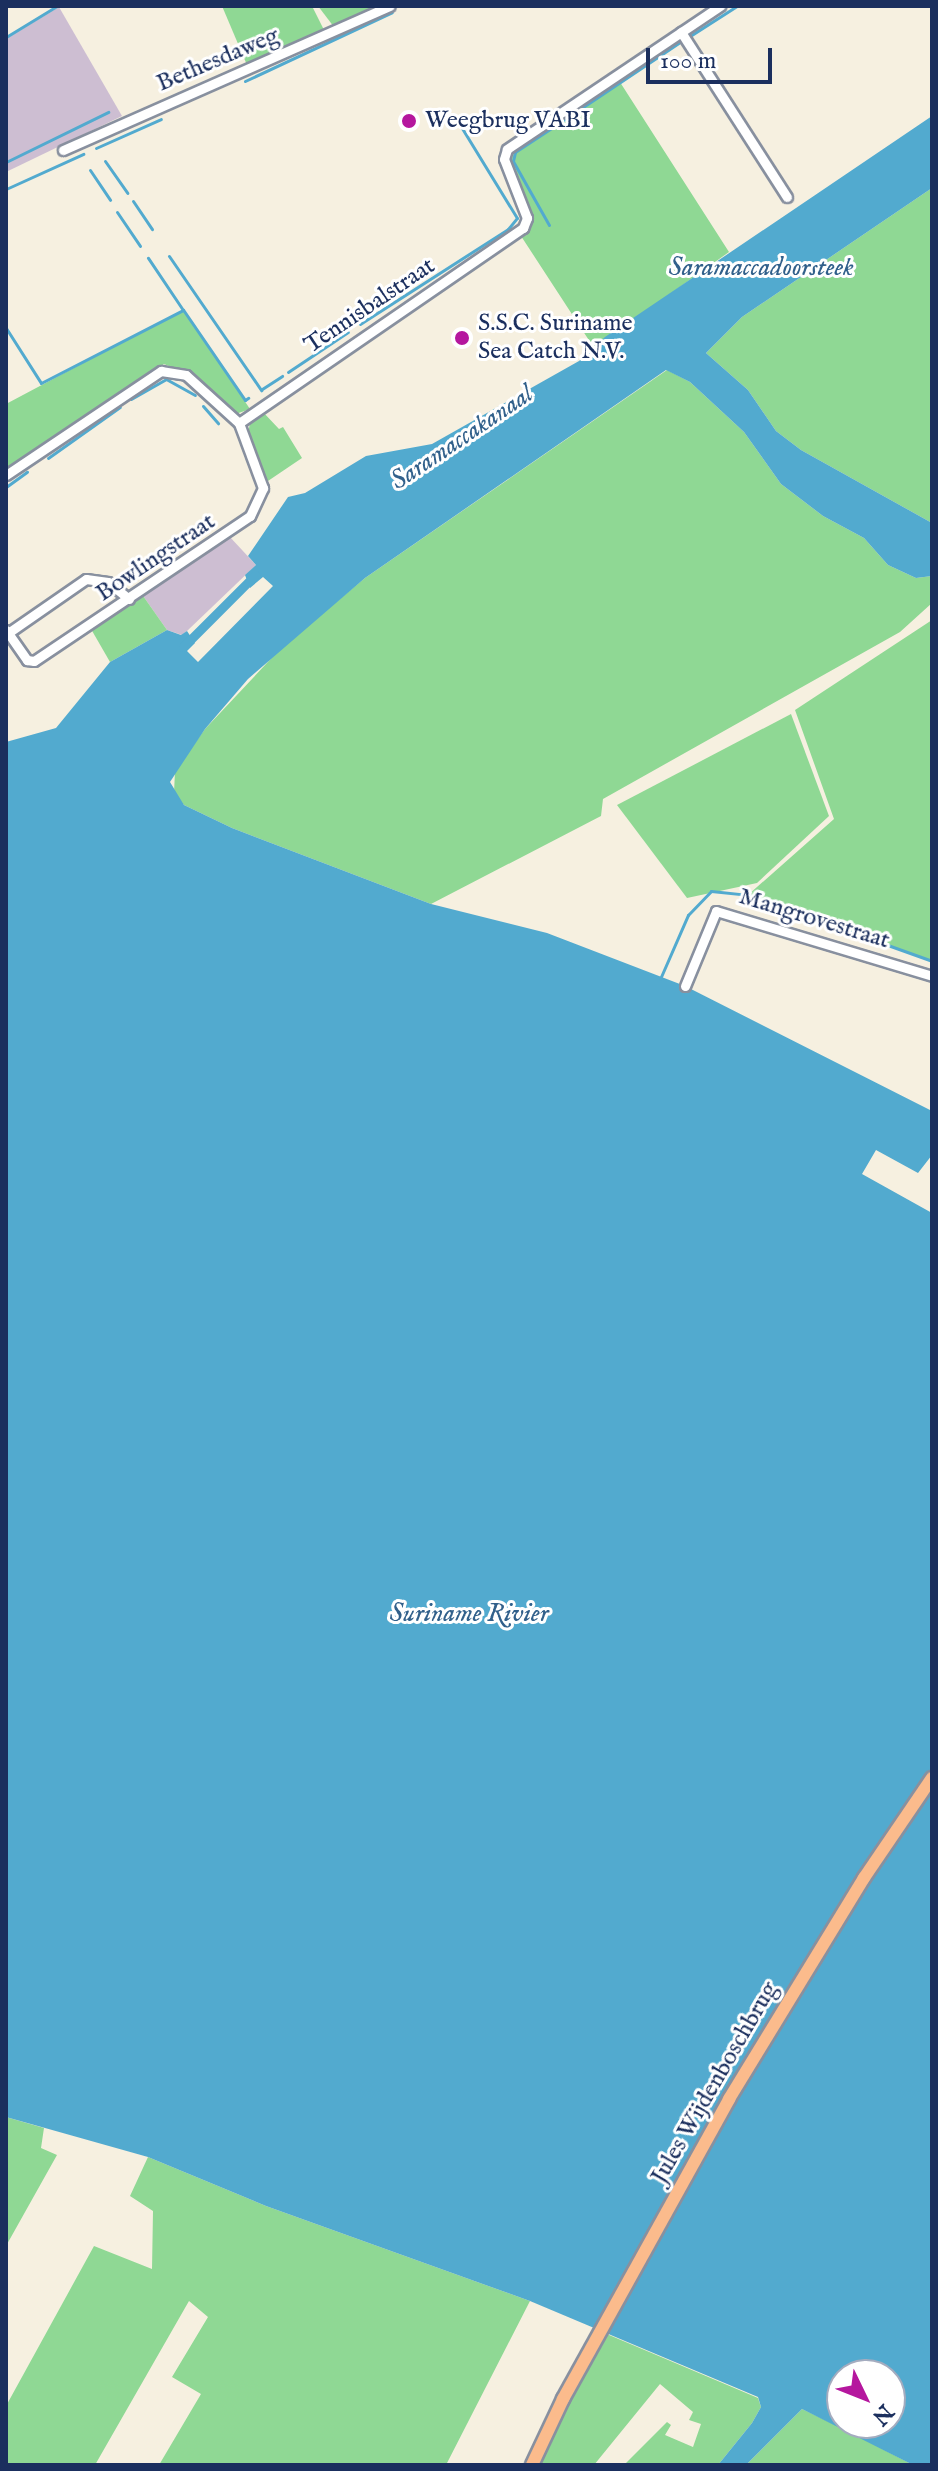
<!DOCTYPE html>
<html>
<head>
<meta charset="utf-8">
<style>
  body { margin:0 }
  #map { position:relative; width:938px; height:2471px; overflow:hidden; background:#f6f0e0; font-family:"IM FELL English",serif }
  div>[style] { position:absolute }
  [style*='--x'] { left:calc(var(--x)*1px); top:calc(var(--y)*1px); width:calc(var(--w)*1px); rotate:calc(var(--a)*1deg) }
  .industrial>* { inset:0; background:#cdbed2 }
  .green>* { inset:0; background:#8fd894 }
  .water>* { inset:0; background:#52aacf }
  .pier>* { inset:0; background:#f6f0e0 }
  .stream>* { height:3px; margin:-1.5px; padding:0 1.5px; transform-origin:1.5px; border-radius:1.5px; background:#52aacf }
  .canal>* { height:9px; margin:-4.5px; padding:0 4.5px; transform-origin:4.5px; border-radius:4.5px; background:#52aacf }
  .roads { filter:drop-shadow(2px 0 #88909f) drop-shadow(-2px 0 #88909f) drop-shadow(0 2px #88909f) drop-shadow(0 -2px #88909f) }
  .minor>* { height:9px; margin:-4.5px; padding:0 4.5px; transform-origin:4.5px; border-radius:4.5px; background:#fff }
  .major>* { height:12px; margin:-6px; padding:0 6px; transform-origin:6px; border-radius:6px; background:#fbbb8c }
  .dots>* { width:22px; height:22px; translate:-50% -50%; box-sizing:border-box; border:4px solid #fff; border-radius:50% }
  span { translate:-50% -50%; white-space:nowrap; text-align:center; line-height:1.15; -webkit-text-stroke:6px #fff; paint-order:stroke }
  .street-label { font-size:24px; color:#1b2f5e }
  .poi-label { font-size:24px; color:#1b2f5e }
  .left { translate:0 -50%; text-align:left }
  .water-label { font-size:26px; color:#31608b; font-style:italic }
  .frame { position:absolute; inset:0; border:8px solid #1b2f5e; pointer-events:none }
  .north { position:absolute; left:826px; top:2359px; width:80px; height:80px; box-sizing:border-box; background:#fff; border:2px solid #a4acbf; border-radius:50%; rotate:133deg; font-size:22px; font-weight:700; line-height:32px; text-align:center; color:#1b2f5e }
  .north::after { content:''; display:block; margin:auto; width:28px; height:36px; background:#b5179e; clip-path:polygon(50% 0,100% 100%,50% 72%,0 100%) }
  .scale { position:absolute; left:646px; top:48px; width:126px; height:36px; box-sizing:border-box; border:4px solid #1b2f5e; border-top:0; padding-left:10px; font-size:24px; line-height:28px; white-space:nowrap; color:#1b2f5e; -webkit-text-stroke:6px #fff; paint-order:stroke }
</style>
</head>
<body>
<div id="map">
  <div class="industrial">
    <div style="clip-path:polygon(59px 7px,122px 116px,6px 172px,6px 39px)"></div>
    <div style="clip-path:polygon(229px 536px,256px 565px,187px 631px,182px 635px,167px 630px,141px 593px)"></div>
  </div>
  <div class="green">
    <div style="clip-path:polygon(222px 6px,312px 6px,324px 30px,247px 65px)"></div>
    <div style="clip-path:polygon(318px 6px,379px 6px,334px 27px)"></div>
    <div style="clip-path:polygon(618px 79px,729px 252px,594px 348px,521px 236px,530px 214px,510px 161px,519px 143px)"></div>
    <div style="clip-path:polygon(932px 188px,932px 523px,801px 450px,776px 431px,748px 390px,706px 353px,742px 317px)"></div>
    <div style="clip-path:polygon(183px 310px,250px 409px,233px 415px,195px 377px,164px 364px,6px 468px,6px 404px)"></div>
    <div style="clip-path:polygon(667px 370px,690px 382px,744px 432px,781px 484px,823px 516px,864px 538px,888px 565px,916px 578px,932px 576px,932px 603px,900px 632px,603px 799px,601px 816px,431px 904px,232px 828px,184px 805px,174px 793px,175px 771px,205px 729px,281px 648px,365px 578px)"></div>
    <div style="clip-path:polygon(262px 411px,279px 429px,283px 427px,302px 458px,265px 483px,248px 435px,250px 422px)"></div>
    <div style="clip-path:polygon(141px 593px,167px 630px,110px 662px,91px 629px)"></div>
    <div style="clip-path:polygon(932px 620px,932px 961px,748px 895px,834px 819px,795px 710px)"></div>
    <div style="clip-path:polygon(791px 714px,829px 816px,757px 883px,687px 898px,617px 805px)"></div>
    <div style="clip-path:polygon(6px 2117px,44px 2128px,41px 2148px,57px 2155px,6px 2246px)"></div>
    <div style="clip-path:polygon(148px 2157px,266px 2206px,530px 2301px,446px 2465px,159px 2465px,201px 2394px,172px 2377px,208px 2317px,189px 2301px,95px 2465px,6px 2465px,6px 2406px,94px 2246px,152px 2269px,153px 2211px,130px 2196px)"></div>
    <div style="clip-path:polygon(602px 2332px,758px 2398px,761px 2407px,752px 2423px,718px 2465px,624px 2465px,667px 2422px,671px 2425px,665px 2435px,693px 2447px,701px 2424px,689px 2420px,693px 2412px,660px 2384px,594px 2465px,537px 2465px)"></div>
    <div style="clip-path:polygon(802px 2409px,850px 2432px,913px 2465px,746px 2465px)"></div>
  </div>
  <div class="water">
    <div style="clip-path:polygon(evenodd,932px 116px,932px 188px,742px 317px,706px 353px,748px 390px,776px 431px,801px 450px,932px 523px,932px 576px,916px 578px,888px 565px,864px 538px,823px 516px,781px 484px,744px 432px,690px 382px,666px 370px,365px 578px,248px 679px,205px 729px,170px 782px,184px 805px,232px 828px,431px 904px,547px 933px,685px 986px,932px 1111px,932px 2465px,913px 2465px,802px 2409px,746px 2465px,718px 2465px,752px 2423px,761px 2407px,758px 2397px,530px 2301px,266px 2206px,148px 2157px,6px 2117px,6px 742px,56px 728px,110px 662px,167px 630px,181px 635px,187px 631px,195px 643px,187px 651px,198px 662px,273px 586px,263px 577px,250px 588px,245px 575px,256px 565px,248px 556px,288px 497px,305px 493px,366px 456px,432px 444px,579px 361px,605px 337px,932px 116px,842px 2375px,890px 2375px,890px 2423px,842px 2423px,842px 2375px)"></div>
  </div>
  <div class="pier">
    <div style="clip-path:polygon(876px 1150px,918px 1173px,932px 1155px,932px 1213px,862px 1174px)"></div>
  </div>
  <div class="stream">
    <div style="--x:690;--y:36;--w:56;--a:-32.6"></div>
    <div style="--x:6;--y:37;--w:60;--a:-31.3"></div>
    <div style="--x:245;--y:81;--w:162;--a:-25.1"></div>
    <div style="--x:574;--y:113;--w:128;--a:-33.8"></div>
    <div style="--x:96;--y:148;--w:71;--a:-24"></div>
    <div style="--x:105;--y:161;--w:39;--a:55"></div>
    <div style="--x:6;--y:162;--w:114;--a:-26.1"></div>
    <div style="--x:90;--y:170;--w:36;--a:56"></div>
    <div style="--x:6;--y:189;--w:85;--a:-24.4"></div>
    <div style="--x:133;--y:201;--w:34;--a:56"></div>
    <div style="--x:117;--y:212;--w:41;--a:55.9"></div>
    <div style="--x:549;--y:225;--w:73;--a:-119.4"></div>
    <div style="--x:513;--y:161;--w:9;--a:-77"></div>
    <div style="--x:515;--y:152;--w:60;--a:-33.4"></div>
    <div style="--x:169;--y:256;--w:163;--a:55.5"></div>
    <div style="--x:184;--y:311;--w:108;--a:55.6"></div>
    <div style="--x:245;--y:400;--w:4;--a:-34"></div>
    <div style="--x:360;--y:324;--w:176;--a:-32.7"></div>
    <div style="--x:508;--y:229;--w:14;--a:-51"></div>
    <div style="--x:517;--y:218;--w:119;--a:-121.5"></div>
    <div style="--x:6;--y:328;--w:65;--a:57.5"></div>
    <div style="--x:41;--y:383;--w:160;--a:-27.2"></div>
    <div style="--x:183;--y:310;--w:63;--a:-123.9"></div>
    <div style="--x:288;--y:372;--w:72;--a:-33.7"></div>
    <div style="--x:262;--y:389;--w:24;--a:-33"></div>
    <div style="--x:131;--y:399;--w:40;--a:-29.7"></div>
    <div style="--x:166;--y:379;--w:33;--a:29"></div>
    <div style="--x:203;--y:406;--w:23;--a:49"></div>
    <div style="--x:48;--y:458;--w:88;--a:-35.3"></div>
    <div style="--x:6;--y:487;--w:26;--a:-36"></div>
    <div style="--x:660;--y:979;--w:70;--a:-66.4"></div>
    <div style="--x:688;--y:915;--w:33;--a:-46"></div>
    <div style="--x:711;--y:891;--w:37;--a:6"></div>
    <div style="--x:748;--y:895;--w:195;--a:19.7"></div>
  </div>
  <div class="canal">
    <div style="--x:183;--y:647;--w:102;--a:-45"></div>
  </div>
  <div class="roads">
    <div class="minor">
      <div style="--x:681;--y:32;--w:196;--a:57.3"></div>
      <div style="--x:63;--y:150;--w:357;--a:-23.8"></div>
      <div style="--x:239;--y:423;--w:345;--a:-34.5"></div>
      <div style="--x:523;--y:228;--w:11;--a:-68"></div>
      <div style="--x:527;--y:218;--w:63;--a:-111.3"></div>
      <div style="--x:504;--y:159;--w:10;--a:-73"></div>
      <div style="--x:507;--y:149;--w:257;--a:-33.9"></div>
      <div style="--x:6;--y:475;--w:187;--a:-33.9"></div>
      <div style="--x:161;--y:371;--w:25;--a:9"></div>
      <div style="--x:186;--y:375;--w:72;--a:42.2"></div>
      <div style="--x:6;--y:630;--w:37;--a:55"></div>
      <div style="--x:27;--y:660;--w:7;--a:8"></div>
      <div style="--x:34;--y:661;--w:260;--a:-33.9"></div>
      <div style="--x:250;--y:516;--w:31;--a:-65"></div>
      <div style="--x:263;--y:488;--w:69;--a:-110.3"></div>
      <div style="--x:8;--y:633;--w:95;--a:-34.7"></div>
      <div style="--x:86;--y:579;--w:22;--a:8"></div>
      <div style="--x:108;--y:582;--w:27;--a:39"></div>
      <div style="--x:685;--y:986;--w:81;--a:-67.5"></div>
      <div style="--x:716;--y:911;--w:226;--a:16.7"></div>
    </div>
    <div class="major">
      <div style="--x:532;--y:2465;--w:73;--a:-64.8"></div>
      <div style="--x:563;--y:2399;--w:343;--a:-61"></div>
      <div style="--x:729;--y:2099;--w:259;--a:-58.6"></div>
      <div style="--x:864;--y:1878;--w:121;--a:-55.8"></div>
    </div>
  </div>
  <div class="dots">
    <div style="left:409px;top:121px;background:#b5179e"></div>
    <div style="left:462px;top:338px;background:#b5179e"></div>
  </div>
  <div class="street-label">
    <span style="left:218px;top:60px;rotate:-23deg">Bethesdaweg</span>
    <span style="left:370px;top:306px;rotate:-34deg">Tennisbalstraat</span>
    <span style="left:156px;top:558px;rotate:-34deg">Bowlingstraat</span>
    <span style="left:814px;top:919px;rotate:17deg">Mangrovestraat</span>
    <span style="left:715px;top:2083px;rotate:-60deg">Jules Wijdenboschbrug</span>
  </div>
  <div class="poi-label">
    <span class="left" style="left:425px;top:121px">Weegbrug VABI</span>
    <span class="left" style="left:478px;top:338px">S.S.C. Suriname<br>Sea Catch N.V.</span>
  </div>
  <div class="water-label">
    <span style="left:761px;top:268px">Saramaccadoorsteek</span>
    <span style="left:462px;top:438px;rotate:-34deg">Saramaccakanaal</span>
    <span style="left:469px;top:1614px">Suriname Rivier</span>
  </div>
  <div class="frame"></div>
  <div class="north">N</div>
  <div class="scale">100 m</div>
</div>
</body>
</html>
